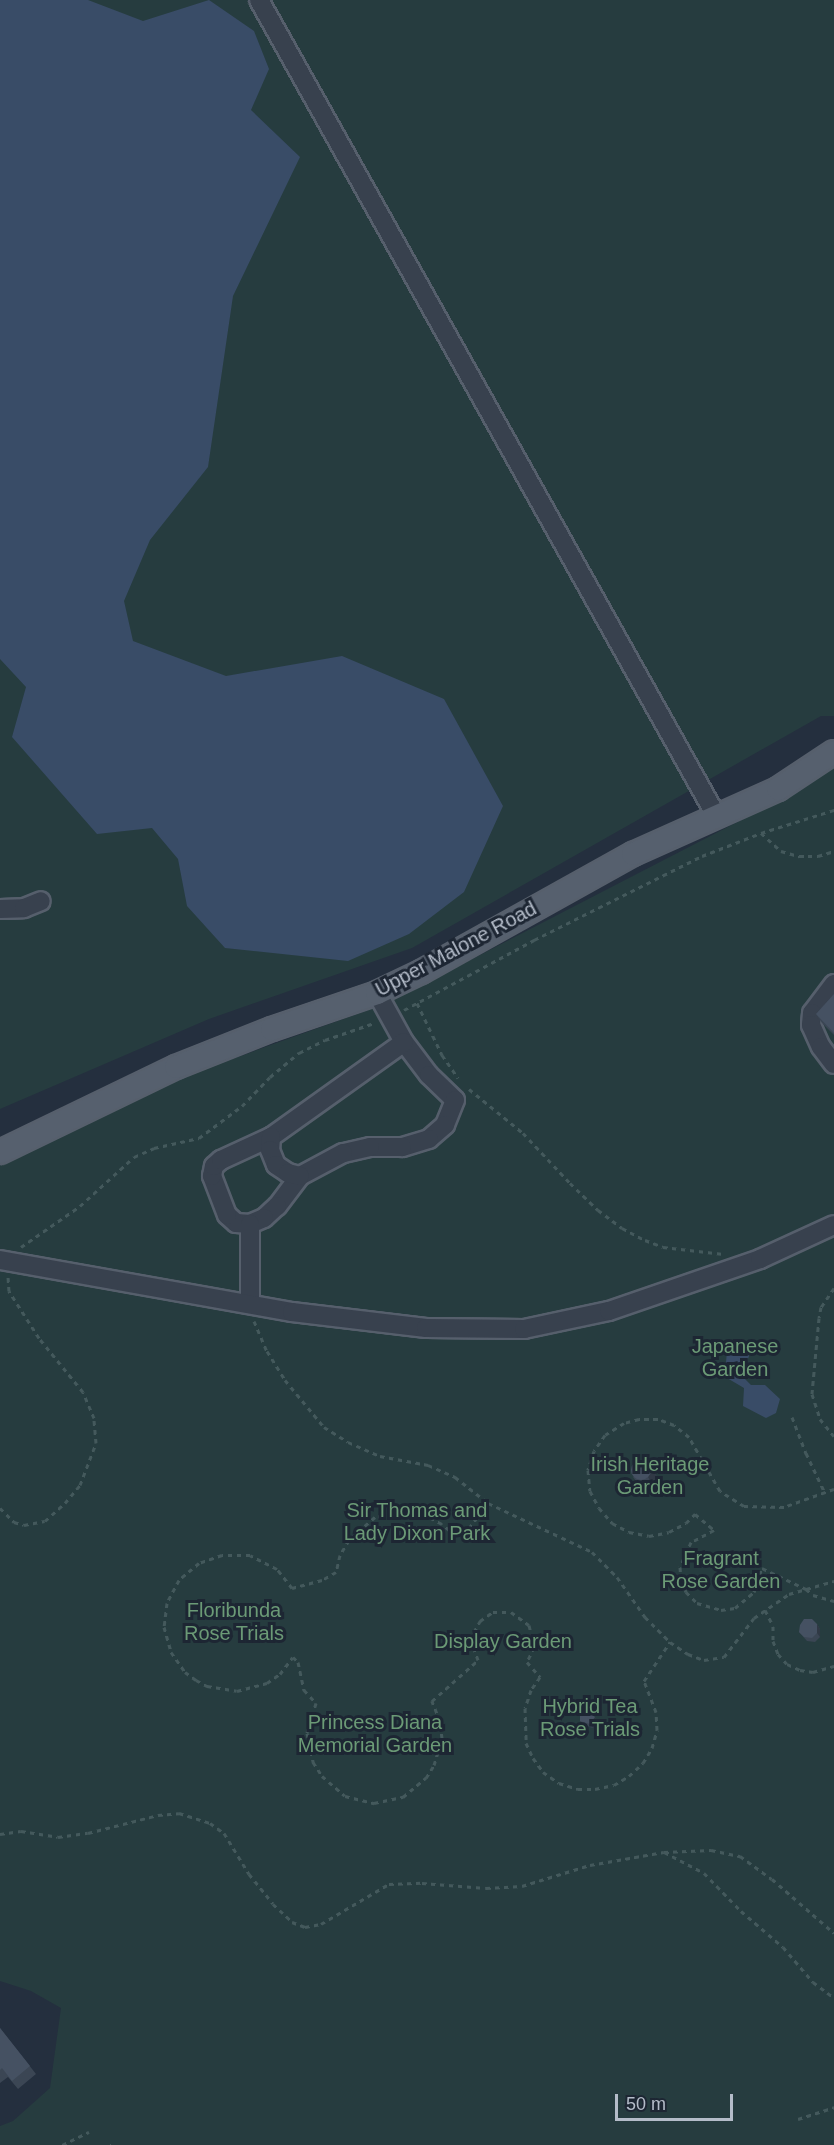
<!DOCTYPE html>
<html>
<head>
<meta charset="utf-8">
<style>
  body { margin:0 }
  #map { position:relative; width:834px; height:2145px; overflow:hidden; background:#242f3e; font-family:Arial,sans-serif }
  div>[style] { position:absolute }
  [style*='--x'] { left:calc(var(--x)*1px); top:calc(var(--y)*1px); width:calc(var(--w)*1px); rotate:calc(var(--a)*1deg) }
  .green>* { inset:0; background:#263c3f }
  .water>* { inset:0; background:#394c67 }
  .path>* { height:3px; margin-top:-1.5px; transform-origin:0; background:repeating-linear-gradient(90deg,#44595c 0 4.5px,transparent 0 9px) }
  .roads { filter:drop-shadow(2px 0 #565f6c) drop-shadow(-2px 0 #565f6c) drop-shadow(0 2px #565f6c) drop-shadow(0 -2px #565f6c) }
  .minor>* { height:18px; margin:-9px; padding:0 9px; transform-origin:9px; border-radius:9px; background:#38414e }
  .major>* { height:22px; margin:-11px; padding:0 11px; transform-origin:11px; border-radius:11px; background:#56606e }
  .wall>* { inset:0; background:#3b4654 }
  .shaded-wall>* { inset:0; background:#303945 }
  .building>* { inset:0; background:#455162 }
  .round { border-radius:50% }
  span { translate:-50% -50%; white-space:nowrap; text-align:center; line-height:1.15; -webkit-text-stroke:6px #1d2633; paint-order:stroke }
  .street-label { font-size:20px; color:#b4bcc9 }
  .park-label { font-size:20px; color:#6b9a76 }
  .scale { position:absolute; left:615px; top:2094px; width:118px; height:27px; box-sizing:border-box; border:3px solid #b4bcc9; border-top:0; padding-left:8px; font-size:18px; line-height:21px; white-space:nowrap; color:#b4bcc9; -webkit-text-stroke:4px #1d2633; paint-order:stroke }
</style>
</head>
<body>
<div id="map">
  <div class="green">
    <div style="clip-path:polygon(0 0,834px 0,834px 716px,821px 716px,412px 948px,209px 1019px,0 1109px)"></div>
    <div style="clip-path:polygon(834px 763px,834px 2145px,0 2145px,0 2126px,13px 2121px,50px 2088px,61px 2008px,31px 1991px,0 1981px,0 1163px,182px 1077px,385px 1004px,782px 799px)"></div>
  </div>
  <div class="water">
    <div style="clip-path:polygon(0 0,88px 0,143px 21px,209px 0,254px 31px,269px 69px,251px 110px,300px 157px,233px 296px,208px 467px,150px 540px,124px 601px,133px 641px,226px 676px,342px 656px,444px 699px,503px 806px,464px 892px,409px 934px,348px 961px,225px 948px,187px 906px,178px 859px,152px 828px,97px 834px,12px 737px,26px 687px,0 659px)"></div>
    <div style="clip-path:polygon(732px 1341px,740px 1341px,750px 1354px,741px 1375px,751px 1385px,765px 1385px,780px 1399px,776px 1413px,766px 1418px,743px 1406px,744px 1388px,727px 1378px,725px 1372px,727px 1352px)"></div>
  </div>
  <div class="path">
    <div style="--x:761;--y:833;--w:27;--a:42"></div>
    <div style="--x:781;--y:851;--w:19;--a:16"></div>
    <div style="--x:799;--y:856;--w:19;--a:0"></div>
    <div style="--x:818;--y:856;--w:17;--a:-17"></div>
    <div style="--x:417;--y:1003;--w:58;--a:64.3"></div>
    <div style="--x:442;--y:1055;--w:28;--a:55"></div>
    <div style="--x:404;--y:1010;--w:148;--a:-28.3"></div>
    <div style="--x:534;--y:940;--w:188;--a:-26.6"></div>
    <div style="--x:702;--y:856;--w:63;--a:-21.3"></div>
    <div style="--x:761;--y:833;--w:77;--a:-17.5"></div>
    <div style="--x:469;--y:1089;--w:70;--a:39.2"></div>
    <div style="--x:523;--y:1133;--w:69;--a:46.8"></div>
    <div style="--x:570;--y:1183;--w:39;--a:44"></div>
    <div style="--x:598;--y:1210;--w:30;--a:37"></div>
    <div style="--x:622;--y:1228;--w:26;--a:28"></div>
    <div style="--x:645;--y:1240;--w:19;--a:21"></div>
    <div style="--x:663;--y:1247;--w:61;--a:6.5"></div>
    <div style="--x:21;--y:1247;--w:72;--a:-34.8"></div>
    <div style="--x:80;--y:1206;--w:73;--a:-42.2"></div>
    <div style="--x:134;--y:1157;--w:22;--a:-24"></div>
    <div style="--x:154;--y:1148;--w:46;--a:-12.5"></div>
    <div style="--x:199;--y:1138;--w:54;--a:-36.7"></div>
    <div style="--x:242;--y:1106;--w:40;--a:-46"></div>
    <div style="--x:270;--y:1077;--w:38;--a:-40"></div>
    <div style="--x:299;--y:1053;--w:29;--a:-27"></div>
    <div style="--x:325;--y:1040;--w:52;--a:-19.1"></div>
    <div style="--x:834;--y:1288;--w:23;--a:124"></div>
    <div style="--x:821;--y:1307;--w:11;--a:100"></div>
    <div style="--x:819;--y:1318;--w:76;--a:95.3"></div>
    <div style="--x:812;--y:1394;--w:26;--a:72"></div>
    <div style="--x:820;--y:1419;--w:22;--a:51"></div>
    <div style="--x:254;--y:1321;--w:33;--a:67"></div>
    <div style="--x:267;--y:1351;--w:34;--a:58"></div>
    <div style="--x:285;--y:1380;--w:61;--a:50.3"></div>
    <div style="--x:324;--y:1427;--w:28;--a:32"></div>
    <div style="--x:348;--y:1442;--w:35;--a:24"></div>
    <div style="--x:380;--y:1456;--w:49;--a:10.6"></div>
    <div style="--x:428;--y:1465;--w:30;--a:24"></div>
    <div style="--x:455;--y:1477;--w:42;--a:38.2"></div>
    <div style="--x:488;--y:1503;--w:115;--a:25.2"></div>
    <div style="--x:592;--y:1552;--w:35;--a:45"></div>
    <div style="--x:617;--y:1577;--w:49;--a:55"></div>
    <div style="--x:645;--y:1617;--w:35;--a:45"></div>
    <div style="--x:670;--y:1642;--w:22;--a:34"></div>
    <div style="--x:688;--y:1654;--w:17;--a:21"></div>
    <div style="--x:704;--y:1660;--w:20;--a:-9"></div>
    <div style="--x:724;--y:1657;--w:49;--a:-52.4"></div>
    <div style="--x:754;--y:1618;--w:42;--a:-34.4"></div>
    <div style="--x:789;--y:1594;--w:47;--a:-16.1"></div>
    <div style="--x:792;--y:1417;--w:39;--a:69"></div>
    <div style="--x:806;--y:1453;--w:44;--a:64.6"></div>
    <div style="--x:834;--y:1489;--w:53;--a:160.2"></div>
    <div style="--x:784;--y:1507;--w:40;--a:-178.6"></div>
    <div style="--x:744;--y:1506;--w:28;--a:-148"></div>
    <div style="--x:720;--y:1491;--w:62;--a:-119.9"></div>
    <div style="--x:689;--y:1437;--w:19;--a:-141"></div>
    <div style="--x:674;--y:1425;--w:17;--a:-159"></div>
    <div style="--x:658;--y:1419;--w:19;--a:180"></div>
    <div style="--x:639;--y:1419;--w:16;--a:165"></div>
    <div style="--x:624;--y:1423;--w:22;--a:148"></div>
    <div style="--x:605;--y:1435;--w:19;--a:125"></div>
    <div style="--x:594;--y:1451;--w:20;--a:108"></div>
    <div style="--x:588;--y:1470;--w:21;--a:85"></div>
    <div style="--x:590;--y:1491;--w:19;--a:62"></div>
    <div style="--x:599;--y:1508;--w:20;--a:49"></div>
    <div style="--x:612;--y:1523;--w:19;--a:28"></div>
    <div style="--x:629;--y:1532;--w:20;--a:11"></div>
    <div style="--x:649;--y:1536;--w:20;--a:-11"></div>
    <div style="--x:669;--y:1532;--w:19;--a:-28"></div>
    <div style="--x:686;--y:1523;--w:13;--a:-45"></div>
    <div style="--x:695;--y:1514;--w:25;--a:40"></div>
    <div style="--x:714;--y:1530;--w:26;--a:152"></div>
    <div style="--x:691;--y:1542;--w:27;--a:114"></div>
    <div style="--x:680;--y:1567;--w:13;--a:86"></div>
    <div style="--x:681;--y:1580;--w:13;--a:67"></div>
    <div style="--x:686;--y:1592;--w:16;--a:45"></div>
    <div style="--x:697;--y:1603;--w:25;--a:16"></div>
    <div style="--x:721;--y:1610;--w:14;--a:-8"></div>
    <div style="--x:735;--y:1608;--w:25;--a:-40"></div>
    <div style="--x:754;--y:1592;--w:25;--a:-72"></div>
    <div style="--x:762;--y:1568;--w:49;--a:25.5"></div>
    <div style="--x:806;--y:1589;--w:9;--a:41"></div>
    <div style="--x:813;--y:1595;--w:22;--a:16"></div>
    <div style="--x:488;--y:1503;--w:31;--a:127"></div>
    <div style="--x:469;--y:1528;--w:15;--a:148"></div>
    <div style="--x:456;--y:1536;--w:18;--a:-139"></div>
    <div style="--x:442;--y:1524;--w:17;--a:-152"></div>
    <div style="--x:427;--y:1516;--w:19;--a:-164"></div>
    <div style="--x:409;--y:1511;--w:35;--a:170"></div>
    <div style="--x:375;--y:1517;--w:35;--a:139"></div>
    <div style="--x:349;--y:1540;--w:17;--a:121"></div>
    <div style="--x:340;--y:1555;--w:17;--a:103"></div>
    <div style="--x:336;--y:1572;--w:16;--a:150"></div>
    <div style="--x:322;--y:1580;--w:31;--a:165"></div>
    <div style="--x:292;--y:1588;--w:24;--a:-128"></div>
    <div style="--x:277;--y:1569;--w:30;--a:-153"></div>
    <div style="--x:250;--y:1555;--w:28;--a:180"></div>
    <div style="--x:222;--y:1555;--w:24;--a:161"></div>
    <div style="--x:199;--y:1563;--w:26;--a:140"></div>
    <div style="--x:179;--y:1580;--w:26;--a:118"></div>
    <div style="--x:167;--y:1603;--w:24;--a:97"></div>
    <div style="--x:164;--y:1627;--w:26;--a:74"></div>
    <div style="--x:171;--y:1652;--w:24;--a:55"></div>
    <div style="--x:185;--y:1672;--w:14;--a:36"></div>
    <div style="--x:196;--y:1680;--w:13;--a:29"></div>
    <div style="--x:207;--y:1686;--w:30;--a:9"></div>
    <div style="--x:237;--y:1691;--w:31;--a:-15"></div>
    <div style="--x:267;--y:1683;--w:16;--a:-35"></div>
    <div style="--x:280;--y:1674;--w:21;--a:-53"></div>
    <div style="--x:293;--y:1657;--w:7;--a:45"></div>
    <div style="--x:298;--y:1662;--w:29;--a:78"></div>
    <div style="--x:304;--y:1690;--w:18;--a:47"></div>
    <div style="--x:316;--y:1703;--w:31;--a:107"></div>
    <div style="--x:307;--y:1733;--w:30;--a:78"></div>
    <div style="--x:313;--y:1762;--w:17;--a:57"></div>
    <div style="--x:322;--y:1776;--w:30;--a:41"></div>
    <div style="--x:345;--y:1796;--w:30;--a:14"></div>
    <div style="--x:374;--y:1803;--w:30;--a:-12"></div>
    <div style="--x:403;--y:1797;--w:30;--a:-40"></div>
    <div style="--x:426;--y:1778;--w:15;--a:-58"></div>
    <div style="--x:434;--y:1765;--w:28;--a:-73"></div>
    <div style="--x:442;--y:1738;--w:17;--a:-97"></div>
    <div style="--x:440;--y:1721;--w:22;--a:-112"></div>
    <div style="--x:432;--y:1701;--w:62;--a:-41.7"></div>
    <div style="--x:478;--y:1660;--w:18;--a:-109"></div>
    <div style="--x:472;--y:1643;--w:11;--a:-80"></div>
    <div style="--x:474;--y:1632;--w:13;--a:-61"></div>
    <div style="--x:480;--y:1621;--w:16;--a:-35"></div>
    <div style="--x:493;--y:1612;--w:18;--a:0"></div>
    <div style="--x:511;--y:1612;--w:22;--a:36"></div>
    <div style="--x:529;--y:1625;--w:23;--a:77"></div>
    <div style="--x:534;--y:1647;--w:17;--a:115"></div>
    <div style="--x:527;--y:1662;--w:20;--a:49"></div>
    <div style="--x:540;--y:1677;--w:16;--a:125"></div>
    <div style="--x:531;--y:1690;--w:19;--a:108"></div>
    <div style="--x:525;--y:1708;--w:35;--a:88"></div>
    <div style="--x:526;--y:1743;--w:17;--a:65"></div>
    <div style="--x:533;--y:1758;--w:17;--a:54"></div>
    <div style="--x:543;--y:1772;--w:19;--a:35"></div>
    <div style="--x:559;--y:1783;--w:20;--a:18"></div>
    <div style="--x:578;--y:1789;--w:17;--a:0"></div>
    <div style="--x:595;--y:1789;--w:19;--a:-12"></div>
    <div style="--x:614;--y:1785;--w:17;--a:-31"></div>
    <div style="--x:629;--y:1776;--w:19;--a:-43"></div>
    <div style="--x:643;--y:1763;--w:17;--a:-59"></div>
    <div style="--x:652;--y:1748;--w:19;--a:-74"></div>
    <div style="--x:657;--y:1730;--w:18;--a:-93"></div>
    <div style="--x:656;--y:1712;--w:33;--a:-111"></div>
    <div style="--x:644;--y:1681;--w:47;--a:-56.3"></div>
    <div style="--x:0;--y:1508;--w:20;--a:45"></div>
    <div style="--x:14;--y:1522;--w:10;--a:17"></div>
    <div style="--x:24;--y:1525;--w:21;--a:-11"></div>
    <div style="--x:45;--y:1521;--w:27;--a:-42"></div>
    <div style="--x:65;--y:1503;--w:23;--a:-50"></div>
    <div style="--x:80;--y:1485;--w:45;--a:-69.1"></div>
    <div style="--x:96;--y:1443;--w:25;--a:-95"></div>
    <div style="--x:94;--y:1418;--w:28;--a:-113"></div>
    <div style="--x:83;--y:1392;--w:70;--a:-129.2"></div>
    <div style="--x:39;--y:1338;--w:56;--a:-122.6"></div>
    <div style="--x:9;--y:1291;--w:14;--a:-94"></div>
    <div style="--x:765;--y:1610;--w:18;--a:63"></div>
    <div style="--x:773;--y:1626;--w:15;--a:90"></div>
    <div style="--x:773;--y:1641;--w:14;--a:69"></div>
    <div style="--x:778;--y:1654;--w:13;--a:48"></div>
    <div style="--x:787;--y:1664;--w:14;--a:25"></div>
    <div style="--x:800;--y:1670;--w:13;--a:9"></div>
    <div style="--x:813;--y:1672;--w:22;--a:-16"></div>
    <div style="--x:0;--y:1834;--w:21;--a:-8"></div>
    <div style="--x:21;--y:1831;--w:37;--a:9"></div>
    <div style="--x:58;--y:1837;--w:30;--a:-8"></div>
    <div style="--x:88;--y:1833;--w:72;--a:-14.4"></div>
    <div style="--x:158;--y:1815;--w:21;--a:-5"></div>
    <div style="--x:179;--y:1813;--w:33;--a:18"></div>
    <div style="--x:210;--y:1823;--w:17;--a:36"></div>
    <div style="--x:224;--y:1833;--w:48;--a:58.6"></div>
    <div style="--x:249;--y:1874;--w:38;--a:51"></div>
    <div style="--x:273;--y:1904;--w:26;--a:43"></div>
    <div style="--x:292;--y:1922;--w:14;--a:21"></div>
    <div style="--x:305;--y:1927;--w:16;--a:-11"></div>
    <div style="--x:321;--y:1924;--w:79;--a:-30.5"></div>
    <div style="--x:389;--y:1884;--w:33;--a:-2"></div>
    <div style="--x:422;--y:1883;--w:64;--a:4.5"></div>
    <div style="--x:486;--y:1888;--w:36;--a:-3"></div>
    <div style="--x:522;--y:1886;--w:71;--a:-17.2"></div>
    <div style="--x:590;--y:1865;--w:75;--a:-10"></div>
    <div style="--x:664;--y:1852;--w:47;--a:-2.4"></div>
    <div style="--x:711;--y:1850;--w:30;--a:12"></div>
    <div style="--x:740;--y:1856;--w:39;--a:36"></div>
    <div style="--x:772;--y:1879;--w:82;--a:41.1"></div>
    <div style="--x:664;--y:1852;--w:45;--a:27.7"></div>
    <div style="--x:704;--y:1873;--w:53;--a:45.8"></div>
    <div style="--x:741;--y:1911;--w:55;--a:40.6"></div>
    <div style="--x:783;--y:1947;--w:46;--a:49.4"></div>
    <div style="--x:813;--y:1982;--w:26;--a:37"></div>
    <div style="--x:798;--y:2119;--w:38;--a:-18"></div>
    <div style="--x:62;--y:2145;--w:30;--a:-26"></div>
    <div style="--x:110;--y:2145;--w:1;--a:0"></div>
  </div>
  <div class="roads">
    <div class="minor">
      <div style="--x:259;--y:0;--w:937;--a:60.73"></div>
      <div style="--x:0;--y:909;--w:24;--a:-2"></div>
      <div style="--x:24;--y:908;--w:18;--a:-22"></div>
      <div style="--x:834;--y:984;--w:36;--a:127"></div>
      <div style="--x:812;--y:1013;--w:12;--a:95"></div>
      <div style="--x:811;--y:1025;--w:24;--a:66"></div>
      <div style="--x:821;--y:1047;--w:21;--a:53"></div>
      <div style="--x:377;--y:993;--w:56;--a:61.1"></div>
      <div style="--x:404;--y:1042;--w:41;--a:52.9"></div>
      <div style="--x:429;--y:1075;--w:36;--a:44"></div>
      <div style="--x:455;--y:1100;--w:27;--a:112"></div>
      <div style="--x:445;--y:1125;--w:21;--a:139"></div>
      <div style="--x:429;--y:1139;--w:28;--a:163"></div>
      <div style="--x:402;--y:1147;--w:32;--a:180"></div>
      <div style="--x:370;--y:1147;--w:28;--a:167"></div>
      <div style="--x:343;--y:1153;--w:49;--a:151.9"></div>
      <div style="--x:300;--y:1176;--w:38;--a:127"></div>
      <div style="--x:277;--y:1206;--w:18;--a:137"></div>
      <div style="--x:264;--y:1218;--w:15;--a:157"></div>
      <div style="--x:250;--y:1224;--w:14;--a:-176"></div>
      <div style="--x:236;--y:1223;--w:12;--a:-138"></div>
      <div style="--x:227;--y:1215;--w:42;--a:-111"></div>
      <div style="--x:212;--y:1176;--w:10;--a:-79"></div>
      <div style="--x:214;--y:1166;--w:9;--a:-41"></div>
      <div style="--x:221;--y:1160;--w:55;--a:-24.7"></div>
      <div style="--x:271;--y:1137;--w:163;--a:-35.5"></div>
      <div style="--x:271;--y:1137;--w:13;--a:94"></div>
      <div style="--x:270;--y:1150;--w:16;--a:68"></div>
      <div style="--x:276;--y:1165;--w:14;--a:34"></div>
      <div style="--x:288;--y:1173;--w:12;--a:14"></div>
      <div style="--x:250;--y:1224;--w:80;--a:90"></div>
      <div style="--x:0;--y:1260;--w:297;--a:10.1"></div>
      <div style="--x:292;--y:1312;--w:135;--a:6.8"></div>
      <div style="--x:426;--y:1328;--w:98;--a:0.6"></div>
      <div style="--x:524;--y:1329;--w:87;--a:-12"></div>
      <div style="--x:609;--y:1311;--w:160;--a:-19"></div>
      <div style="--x:760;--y:1259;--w:81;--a:-24.7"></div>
    </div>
    <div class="major">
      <div style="--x:0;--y:1152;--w:195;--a:-25.8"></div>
      <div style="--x:176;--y:1067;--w:103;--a:-21.6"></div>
      <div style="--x:272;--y:1029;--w:111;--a:-18.9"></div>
      <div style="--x:377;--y:993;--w:49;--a:-25.5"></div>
      <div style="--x:421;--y:972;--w:243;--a:-29.1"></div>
      <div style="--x:633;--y:854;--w:159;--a:-24.1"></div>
      <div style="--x:778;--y:789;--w:67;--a:-33.5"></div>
    </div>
  </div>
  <div class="wall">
    <div style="clip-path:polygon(834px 994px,834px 1035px,822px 1023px,816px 1014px)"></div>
    <div style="clip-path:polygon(654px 1471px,657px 1477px,654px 1486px,648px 1489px,639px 1485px,633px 1477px)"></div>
    <div style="clip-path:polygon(817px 1624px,820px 1629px,820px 1637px,815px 1642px,807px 1641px,799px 1632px)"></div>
    <div style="clip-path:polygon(580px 1721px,598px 1721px,593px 1728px,583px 1725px)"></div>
    <div style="clip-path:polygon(0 2028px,36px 2074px,18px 2089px,8px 2077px,0 2083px)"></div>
  </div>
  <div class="shaded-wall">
    <div style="clip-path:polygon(648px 1463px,654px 1471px,657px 1477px,654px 1486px,648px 1477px)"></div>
    <div style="clip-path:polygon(817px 1624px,820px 1629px,820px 1637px,817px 1633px)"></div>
    <div style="clip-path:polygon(595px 1717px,598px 1721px,593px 1728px,590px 1724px)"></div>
  </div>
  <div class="building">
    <div style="clip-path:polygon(834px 994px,834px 1033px,816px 1014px)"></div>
    <div class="round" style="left:631px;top:1460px;width:20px;height:20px"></div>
    <div style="clip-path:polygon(804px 1619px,812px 1619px,817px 1624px,817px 1633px,812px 1638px,804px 1637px,799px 1632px,800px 1625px)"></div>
    <div style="clip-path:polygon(588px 1711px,595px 1717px,590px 1724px,580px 1721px,580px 1716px,583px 1712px)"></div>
    <div style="clip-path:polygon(0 2028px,30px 2066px,12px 2081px,2px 2068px,0 2070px)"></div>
  </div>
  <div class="street-label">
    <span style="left:456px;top:949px;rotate:-28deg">Upper Malone Road</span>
  </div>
  <div class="park-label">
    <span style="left:735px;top:1358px">Japanese<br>Garden</span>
    <span style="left:650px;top:1476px">Irish Heritage<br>Garden</span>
    <span style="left:417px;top:1522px">Sir Thomas and<br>Lady Dixon Park</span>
    <span style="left:721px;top:1570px">Fragrant<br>Rose Garden</span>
    <span style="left:234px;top:1622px">Floribunda<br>Rose Trials</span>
    <span style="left:503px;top:1641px">Display Garden</span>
    <span style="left:590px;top:1718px">Hybrid Tea<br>Rose Trials</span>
    <span style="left:375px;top:1734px">Princess Diana<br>Memorial Garden</span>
  </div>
  <div class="scale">50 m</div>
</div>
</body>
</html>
